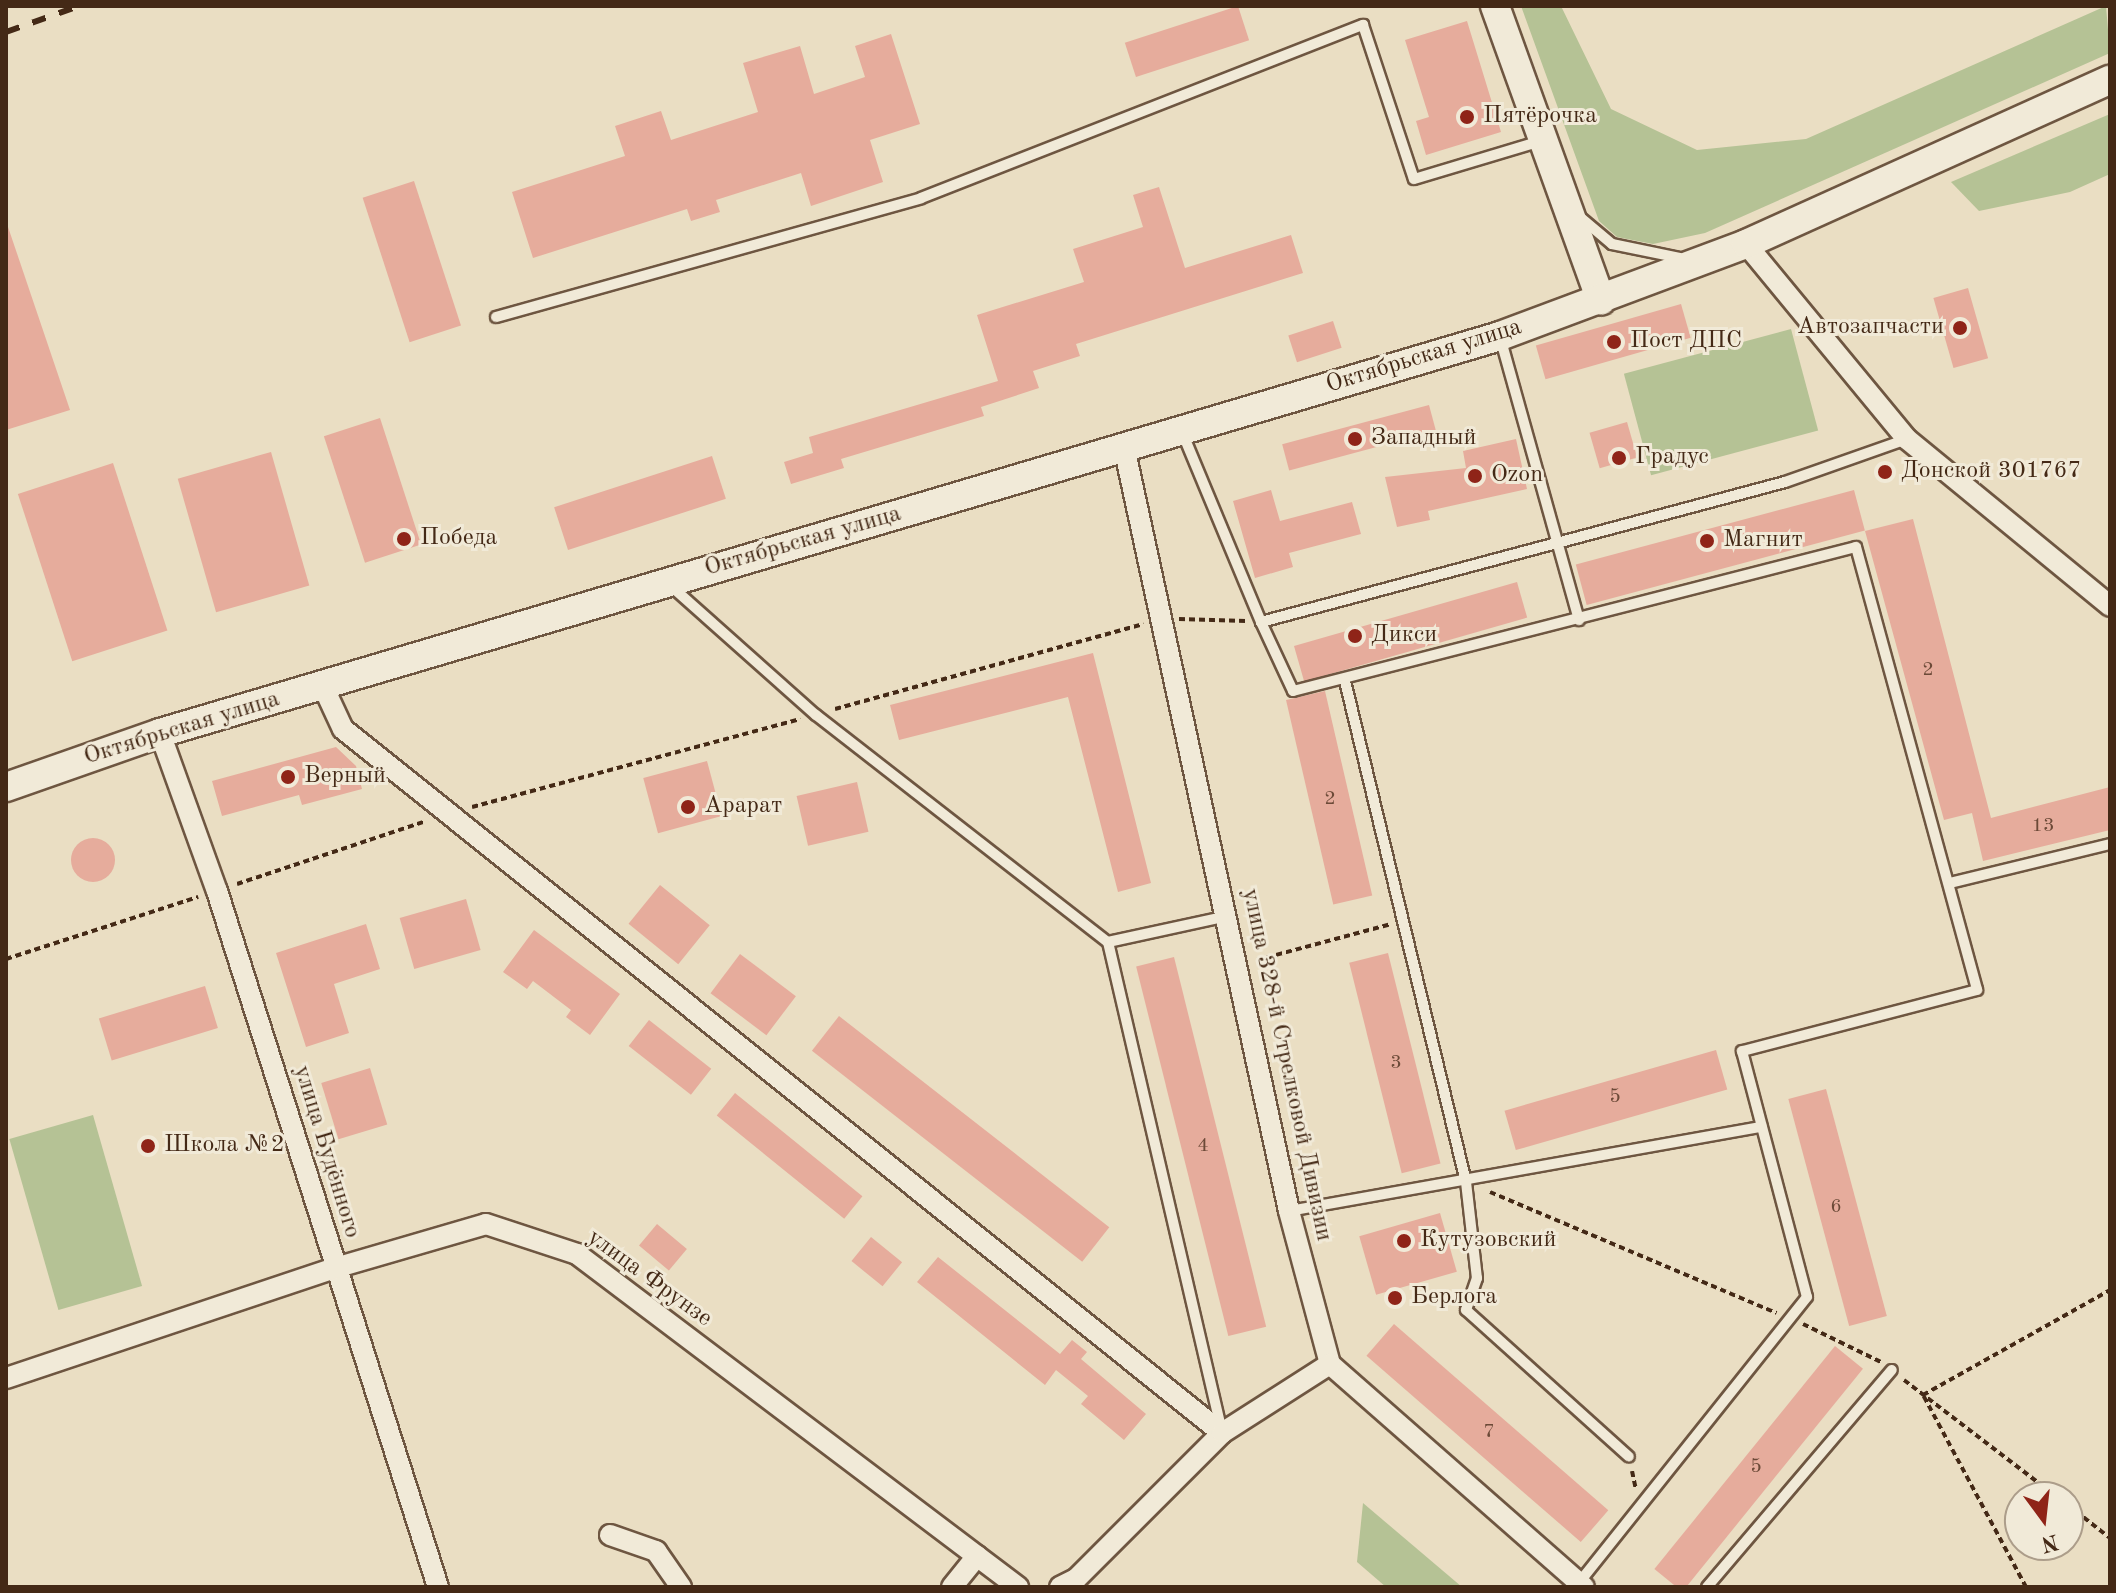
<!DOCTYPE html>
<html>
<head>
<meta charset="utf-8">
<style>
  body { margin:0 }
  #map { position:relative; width:2116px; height:1593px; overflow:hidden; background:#eadec3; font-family:"Old Standard TT",serif }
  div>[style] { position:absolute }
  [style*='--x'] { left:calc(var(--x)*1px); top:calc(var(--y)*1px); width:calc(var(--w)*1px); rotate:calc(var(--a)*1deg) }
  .green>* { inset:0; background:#b5c295; transform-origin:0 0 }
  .building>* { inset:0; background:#e6ac9c; transform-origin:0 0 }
  .round { border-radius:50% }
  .path>* { height:4px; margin-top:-2px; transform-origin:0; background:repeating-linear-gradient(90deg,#442916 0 6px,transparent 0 10px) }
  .roads { filter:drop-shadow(2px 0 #6e5641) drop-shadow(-2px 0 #6e5641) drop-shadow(0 2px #6e5641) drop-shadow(0 -2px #6e5641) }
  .lane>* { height:10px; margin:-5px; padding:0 5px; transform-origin:5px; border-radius:5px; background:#f1ead8 }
  .street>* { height:20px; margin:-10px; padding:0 10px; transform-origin:10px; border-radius:10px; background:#f1ead8 }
  .secondary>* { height:28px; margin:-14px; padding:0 14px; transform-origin:14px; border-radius:14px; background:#f1ead8 }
  .rail>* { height:6px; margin-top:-3px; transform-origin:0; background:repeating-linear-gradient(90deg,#442916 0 14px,transparent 0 28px) }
  .dots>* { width:22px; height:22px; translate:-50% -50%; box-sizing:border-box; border:4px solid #f1ead8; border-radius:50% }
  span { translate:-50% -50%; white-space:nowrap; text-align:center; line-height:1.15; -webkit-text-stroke:6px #f1ead8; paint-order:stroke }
  .number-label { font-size:20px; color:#6c4a38 }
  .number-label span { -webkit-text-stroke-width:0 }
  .poi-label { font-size:24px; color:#442916 }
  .left { translate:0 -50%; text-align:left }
  .right { translate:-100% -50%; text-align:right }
  .street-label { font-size:24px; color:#442916 }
  .frame { position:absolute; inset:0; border:8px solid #442916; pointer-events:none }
  .north { position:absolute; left:2004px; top:1481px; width:80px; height:80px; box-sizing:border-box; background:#f1ead8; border:2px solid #ac9d8a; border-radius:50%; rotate:165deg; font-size:22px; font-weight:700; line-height:32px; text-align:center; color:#442916 }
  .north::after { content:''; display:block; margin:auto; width:28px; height:36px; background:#8f2418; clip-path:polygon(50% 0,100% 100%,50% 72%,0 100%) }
</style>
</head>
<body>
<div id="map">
  <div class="green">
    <div style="clip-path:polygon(1521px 6px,1561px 6px,1611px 109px,1697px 150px,1806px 139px,2106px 6px,2110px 53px,1705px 233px,1653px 244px,1617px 237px,1599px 221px)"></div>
    <div style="clip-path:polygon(2110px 114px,2110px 174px,2070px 192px,1979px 211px,1951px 182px)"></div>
    <div style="left:1791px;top:329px;width:105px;height:173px;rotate:75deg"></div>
    <div style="left:93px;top:1115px;width:178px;height:87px;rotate:74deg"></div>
    <div style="clip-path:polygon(1363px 1503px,1462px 1587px,1386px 1587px,1357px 1562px)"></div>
  </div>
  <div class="building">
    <div style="left:1238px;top:6px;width:36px;height:119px;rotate:72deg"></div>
    <div style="clip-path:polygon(1467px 21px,1501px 132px,1426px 155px,1416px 121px,1429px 117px,1405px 40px)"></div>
    <div style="clip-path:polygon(891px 34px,920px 124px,870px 140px,883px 182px,811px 206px,801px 173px,716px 200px,720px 212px,691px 221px,687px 209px,533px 258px,512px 192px,625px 156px,615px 126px,661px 111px,671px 140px,758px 112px,743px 63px,800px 46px,814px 94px,865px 77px,855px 46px)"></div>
    <div style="left:414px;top:181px;width:152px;height:54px;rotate:72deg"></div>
    <div style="clip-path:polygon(1159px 187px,1185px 268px,1291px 235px,1303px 273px,1076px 344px,1080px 356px,1033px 371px,1039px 388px,981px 407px,984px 416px,841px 459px,844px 468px,791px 484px,784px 462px,813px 453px,809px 437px,998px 381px,977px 315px,1084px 282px,1073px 249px,1143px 227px,1133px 195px)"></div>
    <div style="clip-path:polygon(6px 221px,70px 410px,6px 430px)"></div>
    <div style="left:1968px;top:288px;width:73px;height:36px;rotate:74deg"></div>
    <div style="left:1681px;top:304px;width:35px;height:151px;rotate:74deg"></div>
    <div style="left:1333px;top:321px;width:28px;height:47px;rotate:72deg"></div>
    <div style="left:1429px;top:405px;width:27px;height:152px;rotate:75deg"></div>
    <div style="left:380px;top:418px;width:133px;height:59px;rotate:72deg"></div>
    <div style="left:1627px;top:422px;width:37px;height:39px;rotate:74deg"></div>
    <div style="clip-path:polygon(1516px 439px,1527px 489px,1428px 511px,1430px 520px,1397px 527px,1385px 477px,1466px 468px,1463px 451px)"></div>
    <div style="left:271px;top:452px;width:139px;height:97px;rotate:74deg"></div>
    <div style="left:712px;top:456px;width:45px;height:166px;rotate:72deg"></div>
    <div style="left:113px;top:463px;width:176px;height:100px;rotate:72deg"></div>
    <div style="clip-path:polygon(1271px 490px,1280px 521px,1352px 502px,1361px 534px,1289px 553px,1293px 567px,1255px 578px,1233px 501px)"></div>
    <div style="left:1854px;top:490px;width:42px;height:288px;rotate:75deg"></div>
    <div style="clip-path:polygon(1913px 519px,1991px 818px,2110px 787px,2110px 830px,1983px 861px,1972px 813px,1944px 820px,1865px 531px)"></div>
    <div style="left:1517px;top:582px;width:37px;height:232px;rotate:74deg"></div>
    <div style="clip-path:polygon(1093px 653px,1151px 883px,1118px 892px,1068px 697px,899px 740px,890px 705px)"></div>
    <div style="left:1325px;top:691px;width:210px;height:40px;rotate:77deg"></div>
    <div style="clip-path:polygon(336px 747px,356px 766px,362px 789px,302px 805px,299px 795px,222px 816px,212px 781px)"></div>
    <div style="left:707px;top:761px;width:57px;height:66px;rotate:75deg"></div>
    <div style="left:857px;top:782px;width:51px;height:62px;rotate:77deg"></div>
    <div class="round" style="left:71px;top:838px;width:44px;height:44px"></div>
    <div style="left:660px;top:885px;width:64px;height:50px;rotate:39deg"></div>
    <div style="left:466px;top:899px;width:53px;height:69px;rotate:74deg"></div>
    <div style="clip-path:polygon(366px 924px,380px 969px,334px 984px,349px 1033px,306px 1047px,276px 953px)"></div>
    <div style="clip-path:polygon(534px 930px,620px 994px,590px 1035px,566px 1017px,571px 1010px,533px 981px,527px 989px,503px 972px)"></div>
    <div style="left:1388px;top:953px;width:217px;height:40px;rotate:76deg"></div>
    <div style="left:740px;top:954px;width:70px;height:49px;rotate:37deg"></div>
    <div style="left:1174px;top:957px;width:381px;height:39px;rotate:76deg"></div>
    <div style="left:205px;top:986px;width:44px;height:111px;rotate:73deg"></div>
    <div style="left:839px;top:1016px;width:343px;height:44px;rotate:38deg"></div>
    <div style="left:649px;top:1020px;width:79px;height:33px;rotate:38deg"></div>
    <div style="left:1716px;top:1050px;width:41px;height:220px;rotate:74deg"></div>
    <div style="left:370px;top:1068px;width:59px;height:51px;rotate:73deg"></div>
    <div style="left:1826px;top:1089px;width:235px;height:39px;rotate:75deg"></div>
    <div style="left:735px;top:1093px;width:164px;height:29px;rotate:39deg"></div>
    <div style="left:1440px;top:1213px;width:61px;height:84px;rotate:74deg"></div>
    <div style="left:657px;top:1224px;width:39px;height:28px;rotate:40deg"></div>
    <div style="left:871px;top:1237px;width:40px;height:31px;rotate:39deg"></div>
    <div style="clip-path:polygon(938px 1257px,1060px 1354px,1072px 1340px,1087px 1352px,1081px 1359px,1146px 1414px,1124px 1440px,1081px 1404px,1088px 1396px,1056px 1370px,1045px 1385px,917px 1282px)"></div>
    <div style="left:1394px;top:1324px;width:284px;height:42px;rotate:41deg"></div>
    <div style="left:1835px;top:1346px;width:36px;height:287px;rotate:39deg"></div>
  </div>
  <div class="path">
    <div style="--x:1179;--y:619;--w:67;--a:1.7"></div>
    <div style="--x:835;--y:709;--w:320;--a:-15.4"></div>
    <div style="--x:472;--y:807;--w:340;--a:-15"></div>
    <div style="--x:237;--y:884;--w:199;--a:-18.4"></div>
    <div style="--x:6;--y:959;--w:202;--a:-17.9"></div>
    <div style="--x:1257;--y:960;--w:139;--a:-15"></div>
    <div style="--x:1490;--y:1192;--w:311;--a:22.9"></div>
    <div style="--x:1803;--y:1324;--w:87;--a:26"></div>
    <div style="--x:1904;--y:1380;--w:193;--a:37.4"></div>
    <div style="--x:1632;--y:1471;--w:19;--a:78"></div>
    <div style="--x:2068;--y:1505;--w:53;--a:38.2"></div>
    <div style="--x:2026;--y:1587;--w:218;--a:-118.2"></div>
    <div style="--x:1923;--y:1395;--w:214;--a:-29.3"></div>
  </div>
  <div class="roads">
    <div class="lane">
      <div style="--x:1580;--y:217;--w:42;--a:40.2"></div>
      <div style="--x:1612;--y:244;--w:69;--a:11.6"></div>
      <div style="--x:496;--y:317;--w:441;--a:-15.6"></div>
      <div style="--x:921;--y:198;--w:475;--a:-21.4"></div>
      <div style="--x:1363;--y:25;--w:162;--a:71.7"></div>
      <div style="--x:1414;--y:179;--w:133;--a:-16.7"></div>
      <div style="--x:1500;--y:337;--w:294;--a:74.4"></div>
      <div style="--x:1182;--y:432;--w:206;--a:67.4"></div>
      <div style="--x:1261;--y:622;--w:542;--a:-14.96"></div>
      <div style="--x:1785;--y:482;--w:129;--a:-19.4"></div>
      <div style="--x:671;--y:586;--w:194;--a:41.7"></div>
      <div style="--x:816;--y:715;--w:370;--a:37.9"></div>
      <div style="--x:1108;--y:942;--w:500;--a:76.9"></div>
      <div style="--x:1261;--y:622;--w:76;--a:65.1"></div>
      <div style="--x:1293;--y:691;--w:581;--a:-14.35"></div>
      <div style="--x:1856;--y:547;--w:459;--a:74.7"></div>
      <div style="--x:1977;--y:990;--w:243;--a:165.4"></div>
      <div style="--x:1742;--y:1051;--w:254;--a:75.2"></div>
      <div style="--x:1807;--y:1297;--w:366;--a:128.6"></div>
      <div style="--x:1345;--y:681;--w:515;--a:76.42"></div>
      <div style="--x:1466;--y:1182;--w:97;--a:83.5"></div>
      <div style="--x:1477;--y:1278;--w:34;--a:109"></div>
      <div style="--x:1466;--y:1310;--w:219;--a:42"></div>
      <div style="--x:1950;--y:883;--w:165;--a:-13.7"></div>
      <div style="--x:1108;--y:942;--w:122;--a:-12.3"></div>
      <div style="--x:1289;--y:1211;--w:480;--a:-10.1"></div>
      <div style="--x:1707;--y:1587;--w:285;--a:-49.6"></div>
    </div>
    <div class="street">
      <div style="--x:1746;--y:244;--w:253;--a:50.5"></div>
      <div style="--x:1907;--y:439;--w:263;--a:39.4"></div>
      <div style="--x:1124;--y:447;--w:782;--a:77.81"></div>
      <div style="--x:1289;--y:1211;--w:158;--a:75"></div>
      <div style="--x:1330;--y:1364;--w:338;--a:41.3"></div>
      <div style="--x:323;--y:686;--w:47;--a:65.1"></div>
      <div style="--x:343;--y:729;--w:1126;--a:38.69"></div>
      <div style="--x:160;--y:733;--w:168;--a:70.2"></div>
      <div style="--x:217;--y:891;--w:730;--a:72.38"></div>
      <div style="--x:6;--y:1378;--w:347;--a:-18.5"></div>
      <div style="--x:335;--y:1268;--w:157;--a:-16.2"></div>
      <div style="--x:486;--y:1224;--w:96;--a:18.2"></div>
      <div style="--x:577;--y:1254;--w:553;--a:37.06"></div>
      <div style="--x:610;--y:1535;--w:49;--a:19.2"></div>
      <div style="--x:656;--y:1551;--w:44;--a:55.2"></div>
      <div style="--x:952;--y:1587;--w:40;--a:-51"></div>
      <div style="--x:1060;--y:1587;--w:18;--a:-27"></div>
      <div style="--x:1076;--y:1579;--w:206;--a:-45"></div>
      <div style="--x:1222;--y:1433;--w:128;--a:-32.6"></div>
    </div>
    <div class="secondary">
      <div style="--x:1495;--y:6;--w:313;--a:70.2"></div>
      <div style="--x:6;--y:787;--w:163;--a:-19.3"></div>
      <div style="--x:160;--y:733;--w:1398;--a:-16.5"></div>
      <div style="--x:1500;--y:336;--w:263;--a:-20.5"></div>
      <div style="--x:1746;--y:244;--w:399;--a:-24.3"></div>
    </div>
  </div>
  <div class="rail">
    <div style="--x:6;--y:32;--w:77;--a:-19.6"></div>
  </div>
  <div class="dots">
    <div style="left:1467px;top:117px;background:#8f2418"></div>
    <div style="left:1960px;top:328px;background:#8f2418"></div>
    <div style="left:1614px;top:342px;background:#8f2418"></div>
    <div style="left:1355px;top:439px;background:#8f2418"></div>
    <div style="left:1619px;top:458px;background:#8f2418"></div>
    <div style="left:1885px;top:472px;background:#8f2418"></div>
    <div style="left:1475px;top:476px;background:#8f2418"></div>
    <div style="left:404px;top:539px;background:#8f2418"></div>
    <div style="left:1707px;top:541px;background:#8f2418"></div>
    <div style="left:1355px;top:636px;background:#8f2418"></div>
    <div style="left:288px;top:777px;background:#8f2418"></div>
    <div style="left:688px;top:807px;background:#8f2418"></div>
    <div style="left:148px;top:1146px;background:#8f2418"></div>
    <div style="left:1404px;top:1241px;background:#8f2418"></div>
    <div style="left:1395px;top:1298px;background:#8f2418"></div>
  </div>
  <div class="number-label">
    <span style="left:1928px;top:670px">2</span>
    <span style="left:1330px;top:799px">2</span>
    <span style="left:2043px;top:826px">13</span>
    <span style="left:1396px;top:1063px">3</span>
    <span style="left:1615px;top:1097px">5</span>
    <span style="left:1203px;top:1146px">4</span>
    <span style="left:1836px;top:1207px">6</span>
    <span style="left:1489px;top:1432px">7</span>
    <span style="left:1756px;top:1467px">5</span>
  </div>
  <div class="poi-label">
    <span class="left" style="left:1483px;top:117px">Пятёрочка</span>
    <span class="right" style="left:1944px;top:328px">Автозапчасти</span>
    <span class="left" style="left:1630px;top:342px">Пост ДПС</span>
    <span class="left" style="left:1371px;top:439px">Западный</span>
    <span class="left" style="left:1635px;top:458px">Градус</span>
    <span class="left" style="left:1901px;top:472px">Донской 301767</span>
    <span class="left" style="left:1491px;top:476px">Ozon</span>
    <span class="left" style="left:420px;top:539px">Победа</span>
    <span class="left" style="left:1723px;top:541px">Магнит</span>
    <span class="left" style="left:1371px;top:636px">Дикси</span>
    <span class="left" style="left:304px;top:777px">Верный</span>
    <span class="left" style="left:704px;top:807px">Арарат</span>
    <span class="left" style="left:164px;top:1146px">Школа №2</span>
    <span class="left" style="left:1420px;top:1241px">Кутузовский</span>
    <span class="left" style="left:1411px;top:1298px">Берлога</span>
  </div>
  <div class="street-label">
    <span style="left:1424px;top:357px;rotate:-17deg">Октябрьская улица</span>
    <span style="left:803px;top:542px;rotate:-16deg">Октябрьская улица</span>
    <span style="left:182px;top:729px;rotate:-17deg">Октябрьская улица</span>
    <span style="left:1286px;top:1065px;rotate:78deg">улица 328-й Стрелковой Дивизии</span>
    <span style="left:326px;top:1152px;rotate:73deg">улица Будённого</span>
    <span style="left:649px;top:1279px;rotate:36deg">улица Фрунзе</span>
  </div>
  <div class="frame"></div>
  <div class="north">N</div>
</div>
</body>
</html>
